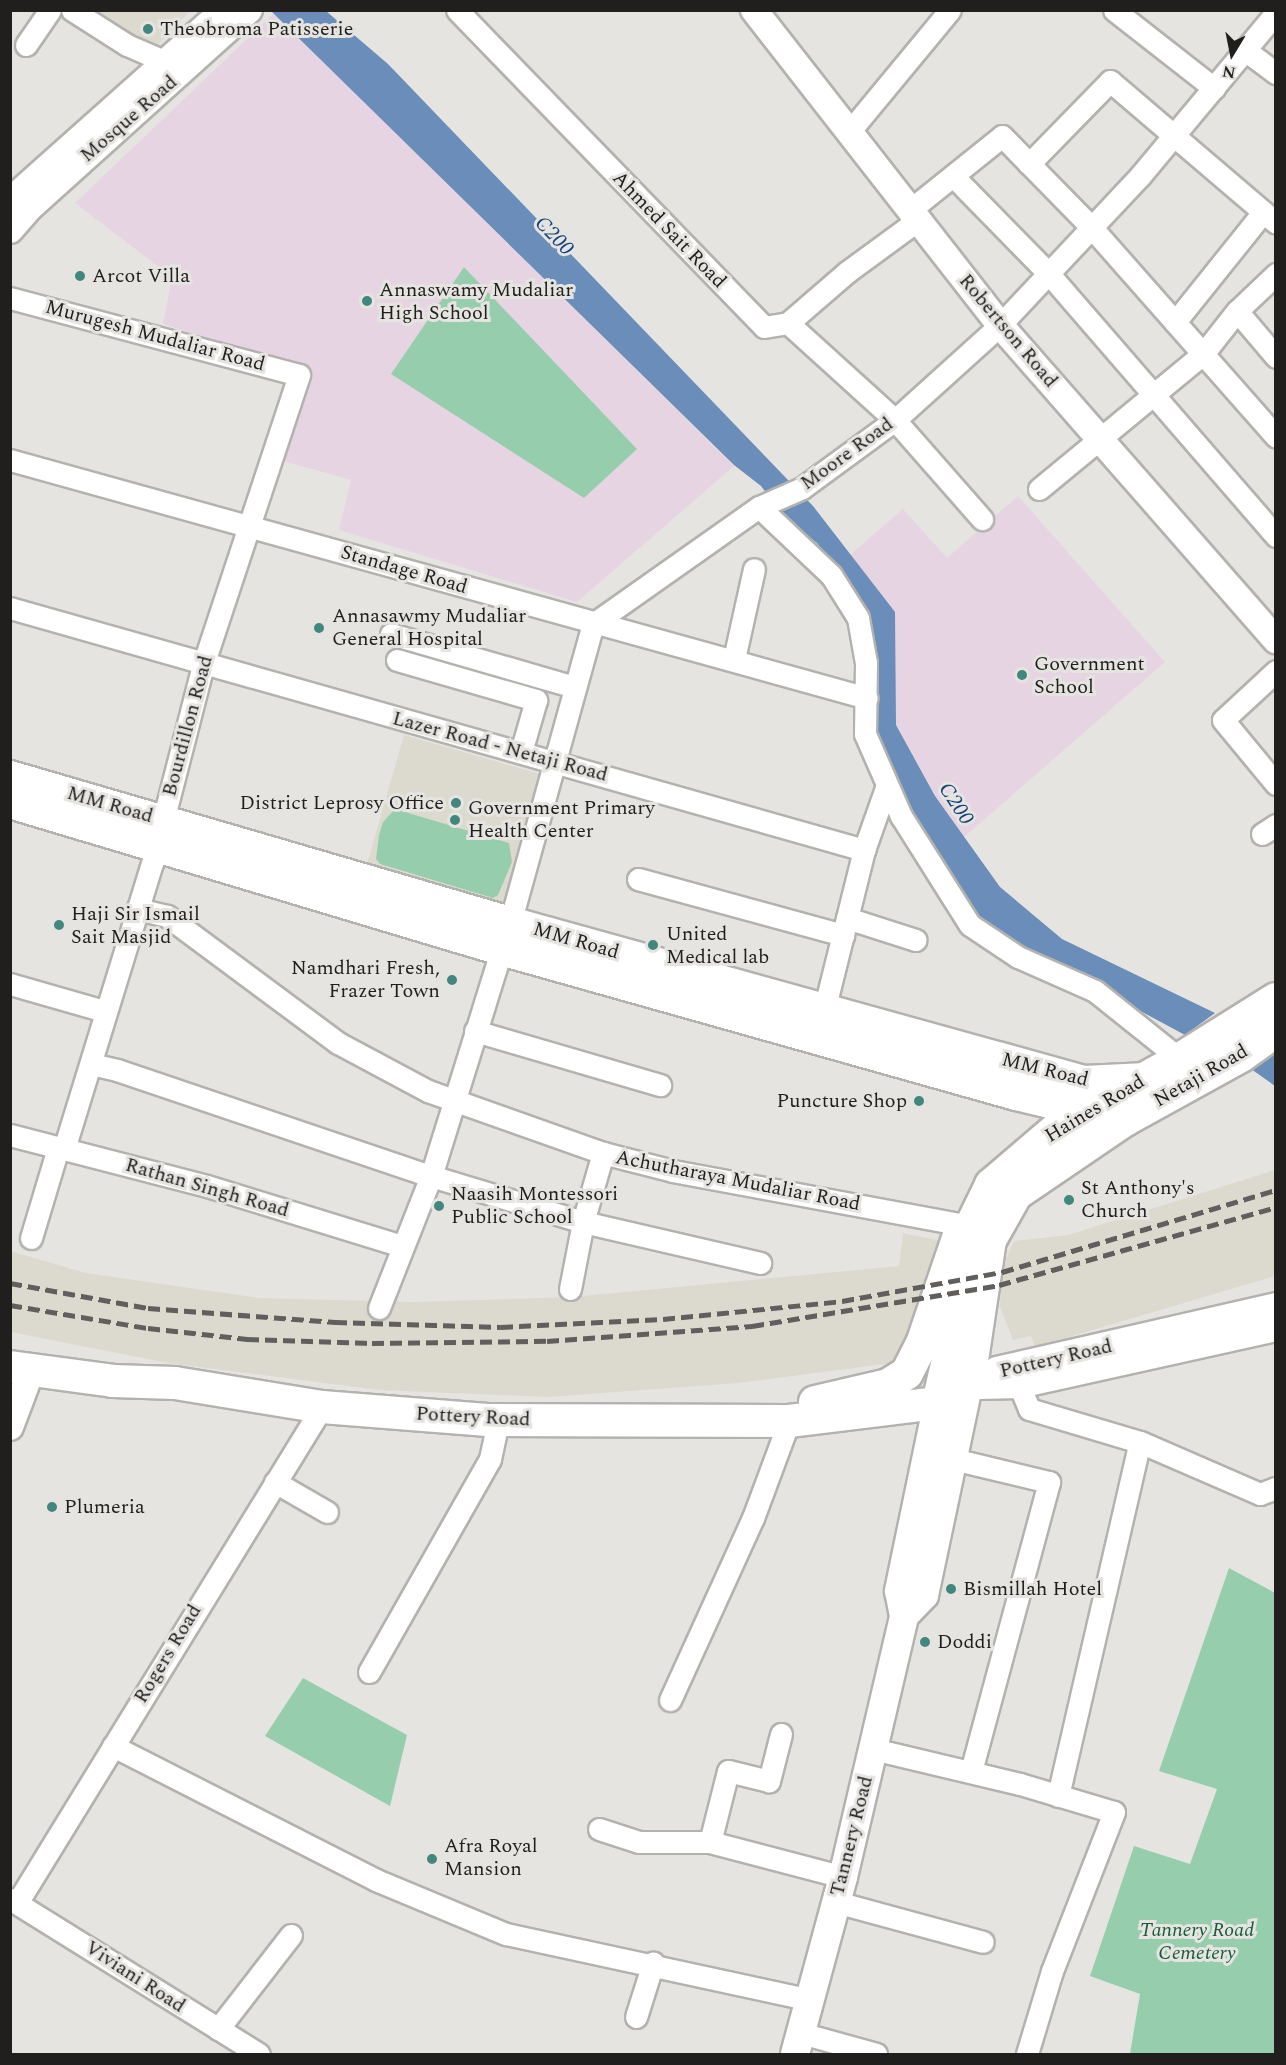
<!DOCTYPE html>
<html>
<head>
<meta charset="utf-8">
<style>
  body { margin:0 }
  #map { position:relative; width:1286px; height:2065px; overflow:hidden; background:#e5e4e1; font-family:Spectral,serif }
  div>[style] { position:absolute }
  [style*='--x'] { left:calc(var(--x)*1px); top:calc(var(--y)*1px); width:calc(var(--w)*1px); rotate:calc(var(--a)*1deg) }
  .built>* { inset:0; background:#dcdacf; transform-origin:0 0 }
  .education>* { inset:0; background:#e7d4e3 }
  .green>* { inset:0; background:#96cead }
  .water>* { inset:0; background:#6b8db9 }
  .roads { filter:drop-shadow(2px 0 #b3b2af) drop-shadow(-2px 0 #b3b2af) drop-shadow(0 2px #b3b2af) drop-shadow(0 -2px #b3b2af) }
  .minor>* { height:21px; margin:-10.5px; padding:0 10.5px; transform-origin:10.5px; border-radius:10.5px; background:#fff }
  .tertiary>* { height:26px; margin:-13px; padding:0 13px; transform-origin:13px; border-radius:13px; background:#fff }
  .secondary>* { height:28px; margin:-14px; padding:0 14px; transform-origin:14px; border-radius:14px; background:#fff }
  .primary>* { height:32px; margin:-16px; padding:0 16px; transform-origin:16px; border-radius:16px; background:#fff }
  .rail>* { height:4.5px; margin-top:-2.25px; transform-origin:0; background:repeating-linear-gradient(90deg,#605f5d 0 12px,transparent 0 18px) }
  .dots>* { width:16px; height:16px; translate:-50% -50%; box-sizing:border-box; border:3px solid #e5e4e1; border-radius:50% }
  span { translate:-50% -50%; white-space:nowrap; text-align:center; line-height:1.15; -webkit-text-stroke:6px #e5e4e1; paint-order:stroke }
  .poi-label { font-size:20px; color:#201f1e }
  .left { translate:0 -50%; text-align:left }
  .right { translate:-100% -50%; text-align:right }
  .street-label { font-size:20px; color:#201f1e }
  .park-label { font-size:20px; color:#175b3a; font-style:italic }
  .water-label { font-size:21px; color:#134179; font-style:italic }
  .frame { position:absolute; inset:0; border:12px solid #201f1e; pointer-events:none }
  .north { position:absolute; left:1202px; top:24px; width:60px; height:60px; -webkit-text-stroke:4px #e5e4e1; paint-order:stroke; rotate:190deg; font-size:16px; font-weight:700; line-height:24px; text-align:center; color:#201f1e }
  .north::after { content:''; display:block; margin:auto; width:21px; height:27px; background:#201f1e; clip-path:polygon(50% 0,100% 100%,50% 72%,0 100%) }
</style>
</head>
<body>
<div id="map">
  <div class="built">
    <div style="clip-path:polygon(89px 11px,190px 11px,152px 51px)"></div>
    <div style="left:404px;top:735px;width:146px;height:135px;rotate:16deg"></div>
    <div style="clip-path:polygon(1275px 1170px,1275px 1276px,1035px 1347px,1031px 1336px,1013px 1340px,1000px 1307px,1001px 1270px,1014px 1241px,1068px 1235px)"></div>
    <div style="clip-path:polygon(903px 1233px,957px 1244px,900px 1362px,739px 1383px,549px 1397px,379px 1390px,168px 1363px,11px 1332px,10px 1251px,86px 1273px,259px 1298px,413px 1302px,572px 1297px,899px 1266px)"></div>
  </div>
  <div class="education">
    <div style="clip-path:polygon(274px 13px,734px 466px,577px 602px,339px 530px,351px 480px,283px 461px,311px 371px,163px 324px,172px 277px,75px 203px)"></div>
    <div style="clip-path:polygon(1018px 496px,1165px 662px,964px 837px,935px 796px,896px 725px,894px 688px,851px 554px,903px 509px,947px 558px)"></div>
  </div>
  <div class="green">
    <div style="clip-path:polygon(464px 267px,637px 449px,584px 498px,391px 374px)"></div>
    <div style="clip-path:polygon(395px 809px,509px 843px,512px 862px,498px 895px,493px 898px,380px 864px,376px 859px,379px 835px,383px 822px)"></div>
    <div style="clip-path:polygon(1229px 1568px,1275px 1593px,1275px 2054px,1130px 2054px,1140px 1994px,1090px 1976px,1134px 1846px,1190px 1864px,1217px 1789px,1159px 1771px)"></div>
    <div style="clip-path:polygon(303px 1678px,407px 1735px,390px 1806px,265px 1736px)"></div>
  </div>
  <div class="water">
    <div style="clip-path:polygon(271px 11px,326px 11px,388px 64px,813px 506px,895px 612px,896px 725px,935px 796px,1000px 887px,1062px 939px,1215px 1013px,1185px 1035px,988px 929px,960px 897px,905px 801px,884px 755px,874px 719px,855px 596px,817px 543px,787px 520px,761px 486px,734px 465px)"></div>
    <div style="clip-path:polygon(1275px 1047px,1275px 1086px,1244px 1064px)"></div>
  </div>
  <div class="roads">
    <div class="minor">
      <div style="--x:72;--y:10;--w:65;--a:32.5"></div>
      <div style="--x:127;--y:45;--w:43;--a:23.6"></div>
      <div style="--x:457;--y:10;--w:441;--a:45.9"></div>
      <div style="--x:764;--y:327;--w:24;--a:-9"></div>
      <div style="--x:788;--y:323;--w:144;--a:42.2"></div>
      <div style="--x:895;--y:420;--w:132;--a:48.7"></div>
      <div style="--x:1114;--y:10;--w:127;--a:38"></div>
      <div style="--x:26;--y:45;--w:42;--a:-55.6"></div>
      <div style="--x:1245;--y:50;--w:39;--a:37"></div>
      <div style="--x:849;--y:132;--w:158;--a:-50.4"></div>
      <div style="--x:1029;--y:164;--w:116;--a:-45.7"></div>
      <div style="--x:1110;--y:81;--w:218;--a:40.5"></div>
      <div style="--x:954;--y:177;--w:136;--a:45.6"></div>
      <div style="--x:1049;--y:274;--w:347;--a:49.1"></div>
      <div style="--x:910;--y:210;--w:118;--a:-38.8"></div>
      <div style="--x:1002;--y:136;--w:129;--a:45.6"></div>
      <div style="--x:1092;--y:228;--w:278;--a:48.6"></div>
      <div style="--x:10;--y:298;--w:299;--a:14.9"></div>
      <div style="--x:299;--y:375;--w:305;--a:108.3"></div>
      <div style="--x:203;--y:665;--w:204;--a:104.4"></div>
      <div style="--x:152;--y:863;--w:299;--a:107.1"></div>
      <div style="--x:1237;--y:311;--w:54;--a:-43.5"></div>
      <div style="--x:1175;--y:322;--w:141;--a:-51.3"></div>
      <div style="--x:788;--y:323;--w:78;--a:-40.8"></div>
      <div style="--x:847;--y:272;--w:88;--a:-36.2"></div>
      <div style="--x:10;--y:460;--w:889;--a:15.52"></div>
      <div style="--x:1039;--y:489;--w:212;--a:-39.5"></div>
      <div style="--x:1203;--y:354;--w:55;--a:-51.7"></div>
      <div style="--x:1237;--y:311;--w:60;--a:49.7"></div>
      <div style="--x:759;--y:507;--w:99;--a:43.4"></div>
      <div style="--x:831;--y:575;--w:51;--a:57.9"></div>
      <div style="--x:858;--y:618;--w:46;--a:79.9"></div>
      <div style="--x:866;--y:663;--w:71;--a:90.8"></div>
      <div style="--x:865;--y:734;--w:90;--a:66.3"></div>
      <div style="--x:901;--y:816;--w:129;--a:57.7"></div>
      <div style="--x:970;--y:925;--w:58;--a:33.7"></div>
      <div style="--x:1018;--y:957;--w:84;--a:23.8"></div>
      <div style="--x:1095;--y:991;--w:109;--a:38.7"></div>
      <div style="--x:10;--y:608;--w:888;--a:15.82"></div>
      <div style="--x:864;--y:850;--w:166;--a:104"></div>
      <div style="--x:391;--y:634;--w:191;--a:16.1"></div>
      <div style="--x:734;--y:659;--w:92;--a:-77.5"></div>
      <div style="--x:397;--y:660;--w:145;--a:16.1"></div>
      <div style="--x:536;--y:700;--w:54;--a:106.1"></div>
      <div style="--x:1276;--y:671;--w:72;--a:137.2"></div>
      <div style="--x:1223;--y:720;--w:83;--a:50.4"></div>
      <div style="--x:1262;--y:834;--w:17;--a:-33"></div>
      <div style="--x:864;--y:850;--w:69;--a:-70.5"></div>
      <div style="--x:638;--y:879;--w:213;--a:15.3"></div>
      <div style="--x:137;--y:909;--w:31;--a:13"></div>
      <div style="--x:167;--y:916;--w:213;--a:36.6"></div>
      <div style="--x:338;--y:1043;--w:102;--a:28.1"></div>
      <div style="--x:428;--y:1091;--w:186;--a:19.5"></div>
      <div style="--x:603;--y:1153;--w:72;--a:14.4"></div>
      <div style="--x:673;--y:1171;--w:303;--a:10.5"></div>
      <div style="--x:847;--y:918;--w:72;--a:17.7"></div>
      <div style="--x:10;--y:984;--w:98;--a:16"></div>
      <div style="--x:475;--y:1031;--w:193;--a:16.3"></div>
      <div style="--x:91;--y:1064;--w:27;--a:13"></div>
      <div style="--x:117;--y:1070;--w:331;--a:18.7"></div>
      <div style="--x:431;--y:1176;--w:159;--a:16.8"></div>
      <div style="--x:583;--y:1222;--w:182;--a:13"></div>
      <div style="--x:10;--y:1135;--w:203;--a:14.5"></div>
      <div style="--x:207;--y:1186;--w:204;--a:17.1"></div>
      <div style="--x:31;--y:1238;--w:94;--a:-73.3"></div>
      <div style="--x:570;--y:1289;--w:68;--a:-79"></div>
      <div style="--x:583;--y:1222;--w:72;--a:-73.8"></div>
      <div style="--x:379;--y:1308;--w:142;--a:-68.5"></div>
      <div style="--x:431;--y:1176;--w:265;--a:-72.7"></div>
      <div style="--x:510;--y:923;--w:310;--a:-74.5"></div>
      <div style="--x:593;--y:624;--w:203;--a:-35.2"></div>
      <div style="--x:759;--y:507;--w:47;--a:-23.8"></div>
      <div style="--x:802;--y:488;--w:115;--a:-36.2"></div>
      <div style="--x:895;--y:420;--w:142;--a:-42.1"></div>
      <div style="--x:1000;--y:325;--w:204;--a:-46.8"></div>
      <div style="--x:1140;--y:176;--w:212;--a:-50.2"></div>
      <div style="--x:1019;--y:1385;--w:26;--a:67"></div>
      <div style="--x:1029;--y:1409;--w:116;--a:16.6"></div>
      <div style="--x:1140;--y:1442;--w:131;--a:23.4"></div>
      <div style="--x:1260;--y:1494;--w:17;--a:-21"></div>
      <div style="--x:953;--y:1459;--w:99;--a:13.5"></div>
      <div style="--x:1049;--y:1482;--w:300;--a:105.1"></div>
      <div style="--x:275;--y:1482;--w:60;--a:30"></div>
      <div style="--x:369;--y:1672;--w:245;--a:-60.4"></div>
      <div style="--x:490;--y:1459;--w:40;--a:-78"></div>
      <div style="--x:670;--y:1700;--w:200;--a:-65.5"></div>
      <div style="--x:753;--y:1518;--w:103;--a:-69.6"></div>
      <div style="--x:781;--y:1734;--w:49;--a:104.3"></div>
      <div style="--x:769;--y:1781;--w:42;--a:-166.3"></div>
      <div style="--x:728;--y:1771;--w:73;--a:104.2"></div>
      <div style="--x:710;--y:1842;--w:138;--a:14.7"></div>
      <div style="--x:113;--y:1746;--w:295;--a:27"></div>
      <div style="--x:376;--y:1880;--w:141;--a:22.6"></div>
      <div style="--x:506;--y:1934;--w:311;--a:12.2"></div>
      <div style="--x:873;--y:1749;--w:151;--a:13.4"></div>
      <div style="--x:1020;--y:1784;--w:98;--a:16.6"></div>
      <div style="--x:1114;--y:1812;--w:171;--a:111.3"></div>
      <div style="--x:1052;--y:1971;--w:87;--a:106.8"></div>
      <div style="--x:1058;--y:1796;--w:363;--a:-77"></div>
      <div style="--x:599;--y:1829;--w:42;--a:18"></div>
      <div style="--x:639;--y:1842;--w:71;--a:0"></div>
      <div style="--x:10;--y:1899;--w:293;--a:31.9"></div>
      <div style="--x:836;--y:1902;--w:152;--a:15.2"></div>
      <div style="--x:17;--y:1903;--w:582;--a:-58.41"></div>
      <div style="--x:636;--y:2017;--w:57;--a:-72.5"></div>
      <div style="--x:218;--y:2029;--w:119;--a:-52.2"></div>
      <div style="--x:801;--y:2033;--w:78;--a:15.6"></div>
    </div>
    <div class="tertiary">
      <div style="--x:754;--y:10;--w:400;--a:52"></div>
      <div style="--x:1000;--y:325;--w:419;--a:48.8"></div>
      <div style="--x:10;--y:201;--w:287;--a:-41.7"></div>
      <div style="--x:10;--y:230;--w:29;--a:-49"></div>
      <div style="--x:29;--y:208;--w:296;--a:-42"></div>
      <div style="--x:979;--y:1386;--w:40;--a:-1.4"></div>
      <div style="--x:1019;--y:1385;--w:263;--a:-12.5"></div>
      <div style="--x:968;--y:1387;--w:34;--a:-30"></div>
      <div style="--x:997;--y:1370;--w:286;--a:-12.9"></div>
      <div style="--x:10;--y:1427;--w:60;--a:-69.4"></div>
    </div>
    <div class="secondary">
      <div style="--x:904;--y:1616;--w:29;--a:-46"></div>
      <div style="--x:924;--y:1595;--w:213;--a:-78.1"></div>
      <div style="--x:795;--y:2054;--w:183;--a:-74.8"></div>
      <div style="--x:843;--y:1877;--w:268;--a:-76.8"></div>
      <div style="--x:904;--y:1616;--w:25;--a:-101"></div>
      <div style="--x:899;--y:1591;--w:192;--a:-78.3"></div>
    </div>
    <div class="primary">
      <div style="--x:10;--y:777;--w:521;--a:16.28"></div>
      <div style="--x:510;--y:923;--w:596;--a:15.48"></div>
      <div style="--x:1084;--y:1082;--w:62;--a:-2.8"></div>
      <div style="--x:10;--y:802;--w:513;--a:16.67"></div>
      <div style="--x:501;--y:949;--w:535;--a:15.72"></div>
      <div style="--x:1016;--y:1094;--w:112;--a:13.4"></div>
      <div style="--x:10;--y:1367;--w:104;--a:7.7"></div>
      <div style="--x:113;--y:1381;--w:62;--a:1.8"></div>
      <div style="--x:175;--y:1383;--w:149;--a:9.3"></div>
      <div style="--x:322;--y:1407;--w:166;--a:4.5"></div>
      <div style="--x:487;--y:1420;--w:302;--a:0.2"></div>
      <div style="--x:789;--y:1421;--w:150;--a:-6.9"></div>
      <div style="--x:938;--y:1403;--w:34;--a:-28"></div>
      <div style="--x:968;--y:1387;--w:149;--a:-81.5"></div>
      <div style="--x:990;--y:1240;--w:53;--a:-60.5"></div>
      <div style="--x:1016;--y:1194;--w:132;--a:-34.2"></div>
      <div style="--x:1125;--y:1120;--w:132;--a:-28.9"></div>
      <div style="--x:1241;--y:1056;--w:43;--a:-35.5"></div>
      <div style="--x:815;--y:1402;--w:75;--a:-13.1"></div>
      <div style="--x:888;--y:1385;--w:22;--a:-32"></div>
      <div style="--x:907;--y:1373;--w:33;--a:-63"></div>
      <div style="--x:922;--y:1344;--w:112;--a:-71.2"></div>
      <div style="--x:938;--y:1403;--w:98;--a:-77"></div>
      <div style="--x:960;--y:1308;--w:83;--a:-82.4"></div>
      <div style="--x:971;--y:1226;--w:46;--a:-64"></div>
      <div style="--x:991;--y:1185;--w:92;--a:-40.6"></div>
      <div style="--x:1061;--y:1125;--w:136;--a:-29"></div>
      <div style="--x:1180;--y:1059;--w:113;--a:-32"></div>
    </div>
  </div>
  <div class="rail">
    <div style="--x:10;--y:1283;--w:140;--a:10.3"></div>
    <div style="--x:148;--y:1308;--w:188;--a:4.3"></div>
    <div style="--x:335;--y:1322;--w:166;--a:1.7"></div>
    <div style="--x:501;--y:1327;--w:162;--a:-2.8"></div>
    <div style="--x:663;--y:1319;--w:180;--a:-5.7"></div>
    <div style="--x:842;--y:1301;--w:163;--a:-10.3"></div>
    <div style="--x:1002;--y:1272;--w:286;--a:-16.7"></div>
    <div style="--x:10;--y:1305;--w:140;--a:9.5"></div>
    <div style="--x:148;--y:1328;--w:100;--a:6.3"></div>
    <div style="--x:247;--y:1339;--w:125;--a:1.8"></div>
    <div style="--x:372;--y:1343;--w:175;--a:-0.7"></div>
    <div style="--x:547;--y:1341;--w:206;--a:-4.2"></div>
    <div style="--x:752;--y:1326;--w:250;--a:-9.4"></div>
    <div style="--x:999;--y:1285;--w:288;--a:-15.7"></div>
  </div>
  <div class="dots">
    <div style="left:148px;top:29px;background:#41877d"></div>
    <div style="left:80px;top:276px;background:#41877d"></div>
    <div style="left:367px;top:301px;background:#41877d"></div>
    <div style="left:319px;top:628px;background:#41877d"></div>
    <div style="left:1022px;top:675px;background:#41877d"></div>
    <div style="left:456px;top:803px;background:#41877d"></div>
    <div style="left:455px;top:820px;background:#41877d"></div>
    <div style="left:59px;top:925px;background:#41877d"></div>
    <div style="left:653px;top:945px;background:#41877d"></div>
    <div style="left:452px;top:980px;background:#41877d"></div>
    <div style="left:919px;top:1101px;background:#41877d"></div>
    <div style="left:1069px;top:1200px;background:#41877d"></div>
    <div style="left:439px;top:1206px;background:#41877d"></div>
    <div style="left:52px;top:1507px;background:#41877d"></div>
    <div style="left:951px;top:1589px;background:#41877d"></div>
    <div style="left:925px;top:1642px;background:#41877d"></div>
    <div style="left:432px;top:1859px;background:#41877d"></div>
  </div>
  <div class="poi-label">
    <span class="left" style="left:160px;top:29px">Theobroma Patisserie</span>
    <span class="left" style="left:92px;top:276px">Arcot Villa</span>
    <span class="left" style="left:379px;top:302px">Annaswamy Mudaliar<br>High School</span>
    <span class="left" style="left:332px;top:628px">Annasawmy Mudaliar<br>General Hospital</span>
    <span class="left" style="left:1034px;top:676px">Government<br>School</span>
    <span class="right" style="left:444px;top:803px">District Leprosy Office</span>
    <span class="left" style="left:468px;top:820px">Government Primary<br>Health Center</span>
    <span class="left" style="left:71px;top:926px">Haji Sir Ismail<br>Sait Masjid</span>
    <span class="left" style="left:666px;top:946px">United<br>Medical lab</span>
    <span class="right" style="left:440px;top:980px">Namdhari Fresh,<br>Frazer Town</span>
    <span class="right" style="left:907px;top:1101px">Puncture Shop</span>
    <span class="left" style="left:1081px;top:1200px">St Anthony's<br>Church</span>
    <span class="left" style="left:451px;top:1206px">Naasih Montessori<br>Public School</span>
    <span class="left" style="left:64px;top:1507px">Plumeria</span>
    <span class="left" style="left:963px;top:1589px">Bismillah Hotel</span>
    <span class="left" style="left:937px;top:1642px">Doddi</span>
    <span class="left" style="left:444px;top:1858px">Afra Royal<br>Mansion</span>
  </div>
  <div class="street-label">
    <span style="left:129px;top:119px;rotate:-41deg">Mosque Road</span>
    <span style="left:669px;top:230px;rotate:46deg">Ahmed Sait Road</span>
    <span style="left:1008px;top:331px;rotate:50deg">Robertson Road</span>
    <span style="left:155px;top:336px;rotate:15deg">Murugesh Mudaliar Road</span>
    <span style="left:847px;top:454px;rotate:-36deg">Moore Road</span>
    <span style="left:404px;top:570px;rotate:16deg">Standage Road</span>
    <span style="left:188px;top:726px;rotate:-75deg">Bourdillon Road</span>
    <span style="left:500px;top:747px;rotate:15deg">Lazer Road - Netaji Road</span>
    <span style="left:110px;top:805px;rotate:16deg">MM Road</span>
    <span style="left:576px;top:941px;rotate:16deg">MM Road</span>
    <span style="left:1045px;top:1070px;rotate:14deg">MM Road</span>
    <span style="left:1201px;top:1076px;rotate:-30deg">Netaji Road</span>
    <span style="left:1095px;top:1109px;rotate:-31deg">Haines Road</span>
    <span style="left:738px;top:1181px;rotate:11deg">Achutharaya Mudaliar Road</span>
    <span style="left:207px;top:1188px;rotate:16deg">Rathan Singh Road</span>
    <span style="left:1056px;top:1359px;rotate:-13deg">Pottery Road</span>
    <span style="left:473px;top:1417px;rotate:3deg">Pottery Road</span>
    <span style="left:168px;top:1654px;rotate:-59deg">Rogers Road</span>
    <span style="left:852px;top:1836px;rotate:-76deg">Tannery Road</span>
    <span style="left:135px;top:1977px;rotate:33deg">Viviani Road</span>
  </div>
  <div class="park-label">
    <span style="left:1197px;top:1942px">Tannery Road<br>Cemetery</span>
  </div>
  <div class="water-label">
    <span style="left:554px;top:236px;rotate:46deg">C200</span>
    <span style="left:956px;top:804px;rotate:57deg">C200</span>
  </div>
  <div class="frame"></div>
  <div class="north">N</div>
</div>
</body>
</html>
